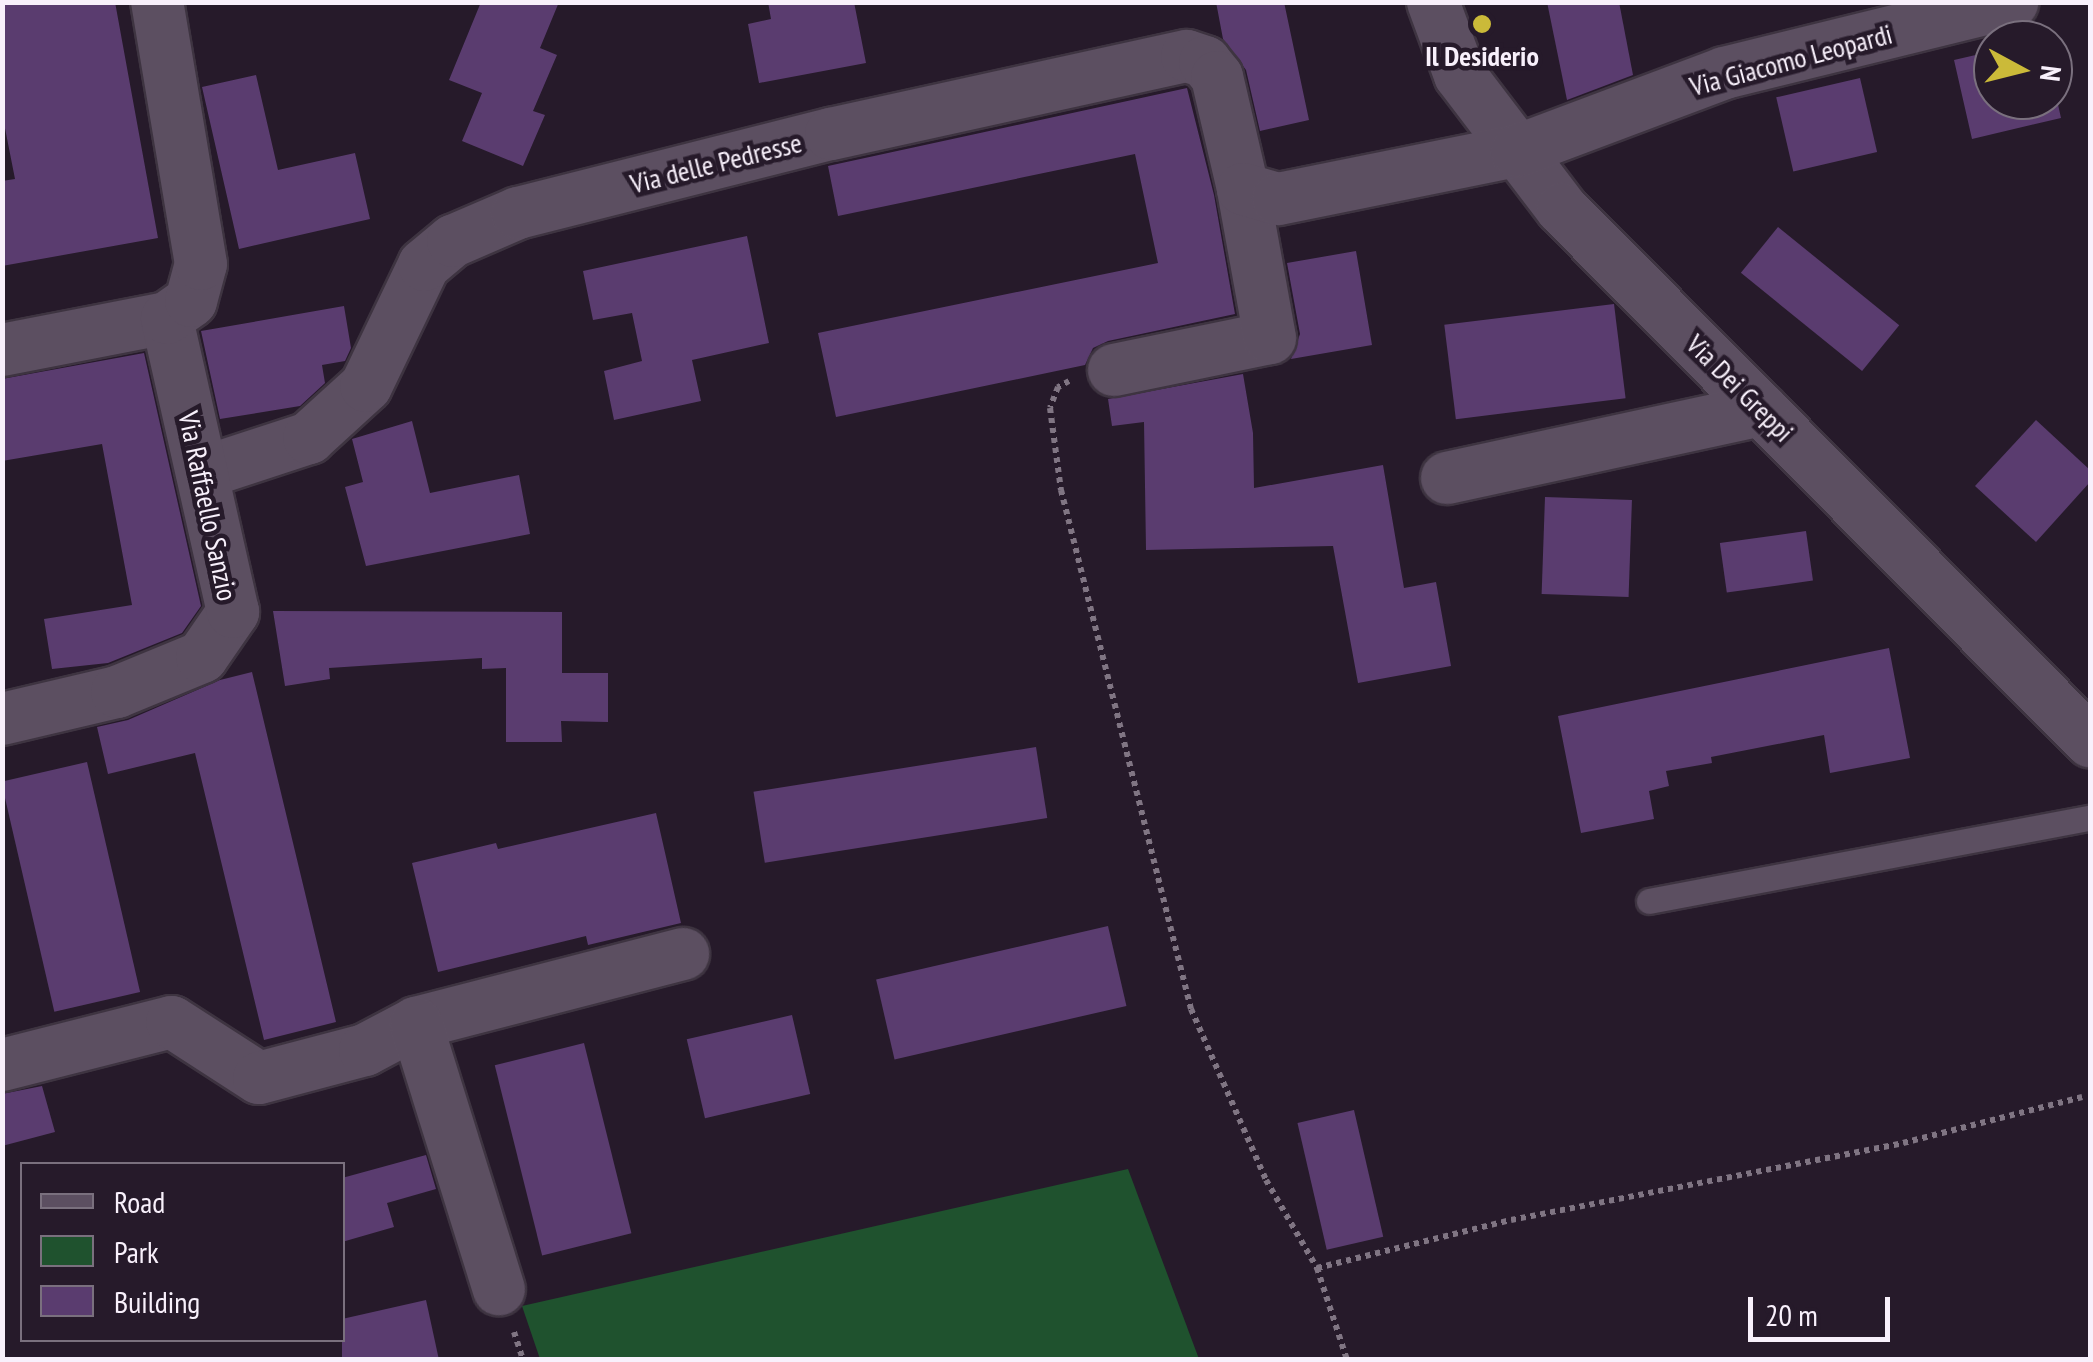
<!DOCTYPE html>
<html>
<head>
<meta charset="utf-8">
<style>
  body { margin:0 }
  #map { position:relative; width:2093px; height:1362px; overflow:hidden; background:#261a2a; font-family:"PT Sans Narrow",sans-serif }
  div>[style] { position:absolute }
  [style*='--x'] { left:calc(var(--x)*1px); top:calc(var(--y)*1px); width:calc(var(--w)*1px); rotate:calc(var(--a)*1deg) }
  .green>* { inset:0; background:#1f522e }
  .building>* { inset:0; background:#5a3c6f; transform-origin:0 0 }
  .path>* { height:6px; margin-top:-3px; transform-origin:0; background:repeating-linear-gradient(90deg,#807583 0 5px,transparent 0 10px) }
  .roads { filter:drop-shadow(2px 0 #3e3441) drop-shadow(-2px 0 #3e3441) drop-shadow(0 2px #3e3441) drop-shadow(0 -2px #3e3441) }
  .lane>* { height:25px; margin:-12.5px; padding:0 12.5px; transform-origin:12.5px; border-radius:12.5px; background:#5c4f61 }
  .street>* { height:52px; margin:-26px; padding:0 26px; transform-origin:26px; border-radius:26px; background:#5c4f61 }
  .dots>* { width:28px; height:28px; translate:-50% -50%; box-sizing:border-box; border:5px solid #261a2a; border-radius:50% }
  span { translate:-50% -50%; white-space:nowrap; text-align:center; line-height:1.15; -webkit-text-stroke:9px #261a2a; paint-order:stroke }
  .poi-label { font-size:28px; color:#f8f0fb; font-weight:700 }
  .street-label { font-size:28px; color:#f8f0fb }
  .frame { position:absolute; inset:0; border:5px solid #f8f0fb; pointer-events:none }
  .legend { position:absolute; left:20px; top:1162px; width:325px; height:180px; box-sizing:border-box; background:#261a2a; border:2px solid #7a707e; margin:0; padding:12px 18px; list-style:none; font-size:30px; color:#f8f0fb }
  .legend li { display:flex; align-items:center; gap:20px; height:50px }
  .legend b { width:50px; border:2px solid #7a707e }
  .north { position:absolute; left:1973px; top:20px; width:100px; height:100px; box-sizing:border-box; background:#261a2a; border:2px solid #7a707e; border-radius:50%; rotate:97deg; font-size:28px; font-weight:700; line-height:40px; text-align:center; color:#f8f0fb }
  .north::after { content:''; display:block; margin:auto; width:35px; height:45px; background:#cbba39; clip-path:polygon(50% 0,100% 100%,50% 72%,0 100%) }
  .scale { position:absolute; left:1748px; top:1297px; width:142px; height:45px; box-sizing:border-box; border:5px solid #f8f0fb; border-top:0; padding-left:12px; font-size:30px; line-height:35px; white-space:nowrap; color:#f8f0fb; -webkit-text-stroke:8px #261a2a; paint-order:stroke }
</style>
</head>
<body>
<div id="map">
  <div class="green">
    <div style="clip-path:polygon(1128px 1169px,1199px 1359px,540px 1359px,522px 1306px)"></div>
  </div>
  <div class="building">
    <div style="clip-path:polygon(2px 2px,115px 2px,158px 238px,2px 266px,2px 181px,15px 179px,2px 113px)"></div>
    <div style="clip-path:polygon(481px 2px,559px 2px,540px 48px,557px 55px,533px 111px,545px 115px,523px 166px,462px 141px,482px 93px,449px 80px)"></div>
    <div style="clip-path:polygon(768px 2px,854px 2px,866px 63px,759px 83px,748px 24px,771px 19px)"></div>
    <div style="clip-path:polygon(1216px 2px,1284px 2px,1309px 120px,1260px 131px,1246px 70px,1223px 39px)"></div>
    <div style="clip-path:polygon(1547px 2px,1619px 2px,1633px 75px,1567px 100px)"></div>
    <div style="clip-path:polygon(1993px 51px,1993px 100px,2053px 100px,2053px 82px,2061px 118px,1972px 139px,1954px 60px)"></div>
    <div style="clip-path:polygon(256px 75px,278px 170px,355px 153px,370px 219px,239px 249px,202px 87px)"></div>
    <div style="left:1860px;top:78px;width:76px;height:86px;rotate:77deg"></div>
    <div style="clip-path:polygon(1187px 88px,1214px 195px,1235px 314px,1108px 341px,1093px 348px,1085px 365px,836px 417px,818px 333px,1158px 263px,1135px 154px,838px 216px,828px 166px)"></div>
    <div style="left:1778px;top:227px;width:156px;height:59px;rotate:39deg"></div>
    <div style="clip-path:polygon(747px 236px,769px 343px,692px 360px,701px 401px,614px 420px,604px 371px,642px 361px,632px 313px,593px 320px,583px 271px)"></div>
    <div style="clip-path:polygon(1356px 251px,1372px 345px,1291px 359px,1300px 334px,1287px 263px)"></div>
    <div style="left:1614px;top:304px;width:95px;height:171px;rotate:83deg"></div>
    <div style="clip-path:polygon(344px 306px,351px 348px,345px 361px,322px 365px,325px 383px,300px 406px,220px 419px,201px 331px)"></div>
    <div style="clip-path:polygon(144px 353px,201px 606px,182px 633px,108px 663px,52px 669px,44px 619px,132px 605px,102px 444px,2px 461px,2px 379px)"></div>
    <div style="clip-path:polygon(1243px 374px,1253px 433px,1254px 488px,1383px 465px,1404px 588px,1436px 582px,1451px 666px,1358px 683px,1333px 546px,1146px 550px,1144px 422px,1112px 426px,1108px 399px)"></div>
    <div style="clip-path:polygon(2036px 420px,2090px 470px,2090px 482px,2036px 542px,1975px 486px)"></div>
    <div style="clip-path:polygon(412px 421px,430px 493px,519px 475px,530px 534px,366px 566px,345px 487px,363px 482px,352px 439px)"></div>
    <div style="left:1545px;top:497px;width:87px;height:97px;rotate:2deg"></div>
    <div style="left:1806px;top:531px;width:50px;height:87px;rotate:82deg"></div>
    <div style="clip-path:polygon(273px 611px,562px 612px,562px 673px,608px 673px,608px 722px,561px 721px,562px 742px,506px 742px,506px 668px,482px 669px,482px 658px,329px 668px,330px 679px,285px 686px)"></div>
    <div style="clip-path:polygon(1889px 648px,1910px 758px,1830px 773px,1824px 735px,1711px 757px,1712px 763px,1666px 771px,1669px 786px,1649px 791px,1654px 819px,1581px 833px,1558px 716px)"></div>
    <div style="clip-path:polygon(252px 672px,336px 1022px,264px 1040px,195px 753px,108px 774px,97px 727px,128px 720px,220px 680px)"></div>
    <div style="left:1036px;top:747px;width:72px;height:286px;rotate:81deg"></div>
    <div style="left:87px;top:762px;width:236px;height:88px;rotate:77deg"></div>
    <div style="clip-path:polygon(656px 813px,681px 923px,588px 945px,586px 936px,438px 972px,412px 863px,496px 843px,498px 849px)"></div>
    <div style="left:1108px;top:926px;width:82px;height:238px;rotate:77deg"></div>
    <div style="left:792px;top:1015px;width:81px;height:108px;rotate:77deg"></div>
    <div style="left:584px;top:1043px;width:196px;height:92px;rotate:76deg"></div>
    <div style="clip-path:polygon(42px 1086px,55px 1132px,2px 1146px,2px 1094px)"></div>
    <div style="left:1354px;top:1110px;width:130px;height:58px;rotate:77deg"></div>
    <div style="clip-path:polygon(426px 1155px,436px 1189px,387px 1203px,394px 1227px,342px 1242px,342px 1178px)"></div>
    <div style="clip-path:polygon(426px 1300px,439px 1360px,342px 1360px,342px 1319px)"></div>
  </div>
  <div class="path">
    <div style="--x:1069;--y:381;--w:13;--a:151"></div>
    <div style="--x:1058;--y:387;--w:22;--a:111"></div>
    <div style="--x:1050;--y:408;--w:83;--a:82.4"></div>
    <div style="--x:1061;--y:490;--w:535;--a:75.94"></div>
    <div style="--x:1191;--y:1009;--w:187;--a:66.3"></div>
    <div style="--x:1266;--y:1180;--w:102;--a:59.9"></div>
    <div style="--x:1317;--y:1268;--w:200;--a:-13.9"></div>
    <div style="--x:1511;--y:1220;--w:399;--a:-11.1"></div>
    <div style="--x:1903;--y:1143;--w:185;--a:-14.4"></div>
    <div style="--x:1317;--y:1268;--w:97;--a:71.9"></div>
    <div style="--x:514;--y:1332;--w:29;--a:72"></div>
  </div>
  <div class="roads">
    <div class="lane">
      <div style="--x:1649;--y:901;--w:449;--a:-10.7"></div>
    </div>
    <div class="street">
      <div style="--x:1433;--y:2;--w:78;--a:69.7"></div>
      <div style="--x:1460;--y:75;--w:168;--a:52.7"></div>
      <div style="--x:1562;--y:209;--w:750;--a:45.22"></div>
      <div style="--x:2;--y:350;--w:168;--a:-11"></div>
      <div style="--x:1114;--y:370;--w:159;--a:-11.6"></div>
      <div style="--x:1270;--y:338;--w:151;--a:-100.3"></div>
      <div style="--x:202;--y:473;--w:113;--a:-18.1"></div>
      <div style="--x:309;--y:438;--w:77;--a:-42.4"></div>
      <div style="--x:366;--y:386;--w:134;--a:-64.4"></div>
      <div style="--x:424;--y:265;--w:38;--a:-40"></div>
      <div style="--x:453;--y:241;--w:71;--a:-23.3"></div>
      <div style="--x:518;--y:213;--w:323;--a:-14.2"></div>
      <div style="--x:831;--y:134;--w:364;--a:-12.4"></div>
      <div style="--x:1187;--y:56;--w:19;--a:18"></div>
      <div style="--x:1205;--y:62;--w:19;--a:51"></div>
      <div style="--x:1217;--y:77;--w:115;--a:76.9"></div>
      <div style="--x:1243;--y:189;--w:36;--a:16"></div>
      <div style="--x:1278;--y:199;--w:244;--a:-11.4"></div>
      <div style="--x:1517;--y:151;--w:221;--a:-20.6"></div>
      <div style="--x:1724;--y:73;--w:297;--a:-13.8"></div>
      <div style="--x:1447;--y:478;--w:322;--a:-12.2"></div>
      <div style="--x:2;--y:719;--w:118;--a:-13.2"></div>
      <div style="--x:117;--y:692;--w:92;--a:-22.4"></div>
      <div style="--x:202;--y:657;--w:55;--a:-55.4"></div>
      <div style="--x:233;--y:612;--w:301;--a:-102.7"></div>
      <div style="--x:167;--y:318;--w:29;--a:-35"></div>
      <div style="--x:191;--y:301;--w:38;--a:-75"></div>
      <div style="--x:201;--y:264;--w:266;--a:-99.5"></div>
      <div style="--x:416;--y:1023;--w:276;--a:-14.5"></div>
      <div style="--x:2;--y:1065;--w:175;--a:-14.2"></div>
      <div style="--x:172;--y:1022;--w:103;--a:32.8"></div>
      <div style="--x:259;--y:1078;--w:110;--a:-14.8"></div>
      <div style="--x:365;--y:1050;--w:58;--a:-27.9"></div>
      <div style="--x:416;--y:1023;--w:279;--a:72.7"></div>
    </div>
  </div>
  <div class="dots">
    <div style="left:1482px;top:24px;background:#cbba39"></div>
  </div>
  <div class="poi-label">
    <span style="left:1482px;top:56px">Il Desiderio</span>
  </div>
  <div class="street-label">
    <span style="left:1791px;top:60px;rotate:-15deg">Via Giacomo Leopardi</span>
    <span style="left:716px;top:163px;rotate:-14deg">Via delle Pedresse</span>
    <span style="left:1740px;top:388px;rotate:45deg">Via Dei Greppi</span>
    <span style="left:208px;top:506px;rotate:78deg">Via Raffaello Sanzio</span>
  </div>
  <div class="frame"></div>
  <ul class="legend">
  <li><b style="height:12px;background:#5c4f61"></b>Road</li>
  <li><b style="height:28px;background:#1f522e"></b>Park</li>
  <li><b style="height:28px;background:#5a3c6f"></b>Building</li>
  </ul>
  <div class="north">N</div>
  <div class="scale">20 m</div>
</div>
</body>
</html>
